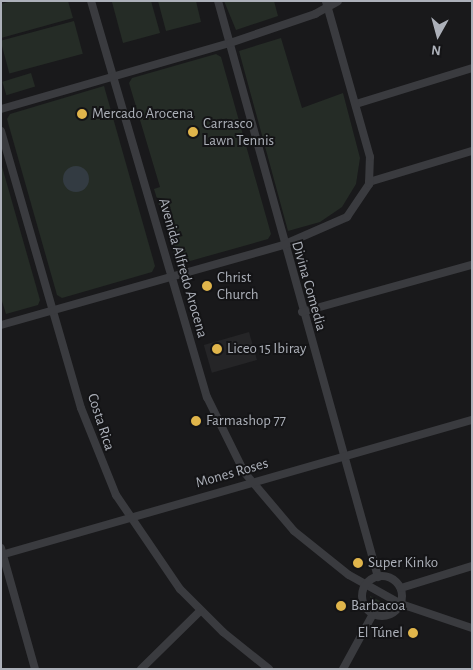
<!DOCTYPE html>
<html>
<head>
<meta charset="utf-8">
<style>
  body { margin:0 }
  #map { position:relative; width:473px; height:670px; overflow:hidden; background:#19191b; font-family:"Alegreya Sans",sans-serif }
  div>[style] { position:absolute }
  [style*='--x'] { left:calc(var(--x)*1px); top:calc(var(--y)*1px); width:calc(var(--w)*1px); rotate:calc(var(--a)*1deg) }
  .built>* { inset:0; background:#252527; transform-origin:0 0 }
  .green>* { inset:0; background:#252c26; transform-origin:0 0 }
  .water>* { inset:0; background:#333b42 }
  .round { border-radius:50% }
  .minor>* { height:8px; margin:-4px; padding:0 4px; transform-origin:4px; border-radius:4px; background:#3a3b3f }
  .minor>.ring { margin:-4px; padding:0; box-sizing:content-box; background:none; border:8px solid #3a3b3f; border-radius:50% }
  .dots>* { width:14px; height:14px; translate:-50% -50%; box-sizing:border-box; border:2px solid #141416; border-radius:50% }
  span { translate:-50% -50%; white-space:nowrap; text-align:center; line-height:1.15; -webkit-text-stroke:4px #141416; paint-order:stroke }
  .poi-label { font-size:15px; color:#acb0b9 }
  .left { translate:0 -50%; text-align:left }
  .right { translate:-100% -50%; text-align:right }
  .street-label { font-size:15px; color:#acb0b9 }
  .frame { position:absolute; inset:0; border:2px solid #acb0b9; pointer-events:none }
  .north { position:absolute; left:413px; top:10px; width:50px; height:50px; -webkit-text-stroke:4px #141416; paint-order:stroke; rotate:187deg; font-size:14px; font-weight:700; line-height:20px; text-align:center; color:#acb0b9 }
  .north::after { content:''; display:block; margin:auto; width:18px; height:22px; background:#acb0b9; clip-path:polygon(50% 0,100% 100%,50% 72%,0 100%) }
</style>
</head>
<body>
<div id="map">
  <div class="built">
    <div style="left:249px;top:332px;width:29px;height:47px;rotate:74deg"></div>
  </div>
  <div class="green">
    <div style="clip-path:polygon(12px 1px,68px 1px,73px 18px,1px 38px,1px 4px)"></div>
    <div style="clip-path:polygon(151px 1px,160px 33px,123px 43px,112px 2px)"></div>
    <div style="clip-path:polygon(158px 1px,196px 1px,201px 22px,166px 31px)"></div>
    <div style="clip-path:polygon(224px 1px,274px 1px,278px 16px,236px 30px)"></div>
    <div style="left:74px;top:21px;width:34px;height:76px;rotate:75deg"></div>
    <div style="clip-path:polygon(281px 38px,302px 108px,343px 93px,360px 158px,356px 184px,342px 207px,320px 222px,288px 231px,239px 51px)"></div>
    <div style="clip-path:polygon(216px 54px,221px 57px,271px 234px,268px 239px,183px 263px,176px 260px,154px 189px,160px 187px,129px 83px,132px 78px)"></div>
    <div style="left:31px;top:73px;width:14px;height:30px;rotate:73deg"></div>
    <div style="clip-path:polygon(104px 86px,155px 266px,152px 272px,62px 298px,57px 295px,7px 119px,10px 114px)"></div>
    <div style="clip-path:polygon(1px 163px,40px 300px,38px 305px,6px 314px,1px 298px)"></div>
    <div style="clip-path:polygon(370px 596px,390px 606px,390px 610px,371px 608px)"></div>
  </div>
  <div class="water">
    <div class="round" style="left:63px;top:166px;width:26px;height:26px"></div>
  </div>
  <div class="minor">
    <div style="--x:91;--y:1;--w:413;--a:73.7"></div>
    <div style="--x:207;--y:397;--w:84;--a:63.7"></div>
    <div style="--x:244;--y:472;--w:77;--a:49.7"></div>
    <div style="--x:294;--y:531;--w:70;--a:38.7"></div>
    <div style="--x:349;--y:575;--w:60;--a:29.1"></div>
    <div style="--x:401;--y:604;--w:75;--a:18.7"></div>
    <div style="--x:218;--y:1;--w:598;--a:74.48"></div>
    <div style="--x:356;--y:104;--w:121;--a:-17.2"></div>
    <div style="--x:1;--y:109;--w:238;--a:-16.1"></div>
    <div style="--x:230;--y:43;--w:90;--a:-18.8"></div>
    <div style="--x:315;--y:14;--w:26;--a:-29"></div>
    <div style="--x:1;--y:131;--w:288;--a:73.9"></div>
    <div style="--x:81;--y:408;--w:94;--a:68.1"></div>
    <div style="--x:116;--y:495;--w:114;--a:55.8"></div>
    <div style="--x:180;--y:589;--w:61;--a:45"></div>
    <div style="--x:223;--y:632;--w:59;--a:38.8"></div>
    <div style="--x:369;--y:182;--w:108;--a:-16.8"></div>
    <div style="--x:302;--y:312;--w:176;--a:-15.5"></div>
    <div style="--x:1;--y:325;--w:293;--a:-15.8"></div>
    <div style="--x:283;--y:245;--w:70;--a:-23.6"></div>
    <div style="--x:347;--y:217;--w:40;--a:-56"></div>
    <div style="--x:369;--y:184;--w:27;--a:-88"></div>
    <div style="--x:370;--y:157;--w:162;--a:-105.8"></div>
    <div style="--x:1;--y:548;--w:126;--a:74.3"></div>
    <div style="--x:1;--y:555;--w:490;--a:-16"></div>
    <div class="ring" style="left:362px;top:576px;width:32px;height:32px"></div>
    <div style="--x:401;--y:588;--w:74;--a:-17.2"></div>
    <div style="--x:141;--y:669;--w:83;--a:-44.5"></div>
    <div style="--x:343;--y:669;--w:63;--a:-61.4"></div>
  </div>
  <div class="dots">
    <div style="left:82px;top:114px;background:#e0b54b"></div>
    <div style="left:193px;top:132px;background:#e0b54b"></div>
    <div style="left:207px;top:286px;background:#e0b54b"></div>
    <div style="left:217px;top:349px;background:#e0b54b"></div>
    <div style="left:196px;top:421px;background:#e0b54b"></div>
    <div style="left:358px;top:563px;background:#e0b54b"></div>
    <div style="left:341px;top:606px;background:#e0b54b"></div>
    <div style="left:413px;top:633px;background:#e0b54b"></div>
  </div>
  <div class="poi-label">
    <span class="left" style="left:92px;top:114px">Mercado Arocena</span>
    <span class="left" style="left:203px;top:132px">Carrasco<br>Lawn Tennis</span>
    <span class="left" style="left:217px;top:286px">Christ<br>Church</span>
    <span class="left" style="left:227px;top:349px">Liceo 15 Ibiray</span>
    <span class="left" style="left:206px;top:421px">Farmashop 77</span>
    <span class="left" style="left:368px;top:563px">Super Kinko</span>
    <span class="left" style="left:351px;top:606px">Barbacoa</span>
    <span class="right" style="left:403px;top:633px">El Túnel</span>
  </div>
  <div class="street-label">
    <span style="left:183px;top:268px;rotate:74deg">Avenida Alfredo Arocena</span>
    <span style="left:309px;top:286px;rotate:74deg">Divina Comedia</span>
    <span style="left:101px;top:422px;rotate:72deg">Costa Rica</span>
    <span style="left:232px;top:473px;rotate:-16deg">Mones Roses</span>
  </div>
  <div class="frame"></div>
  <div class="north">N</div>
</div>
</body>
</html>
